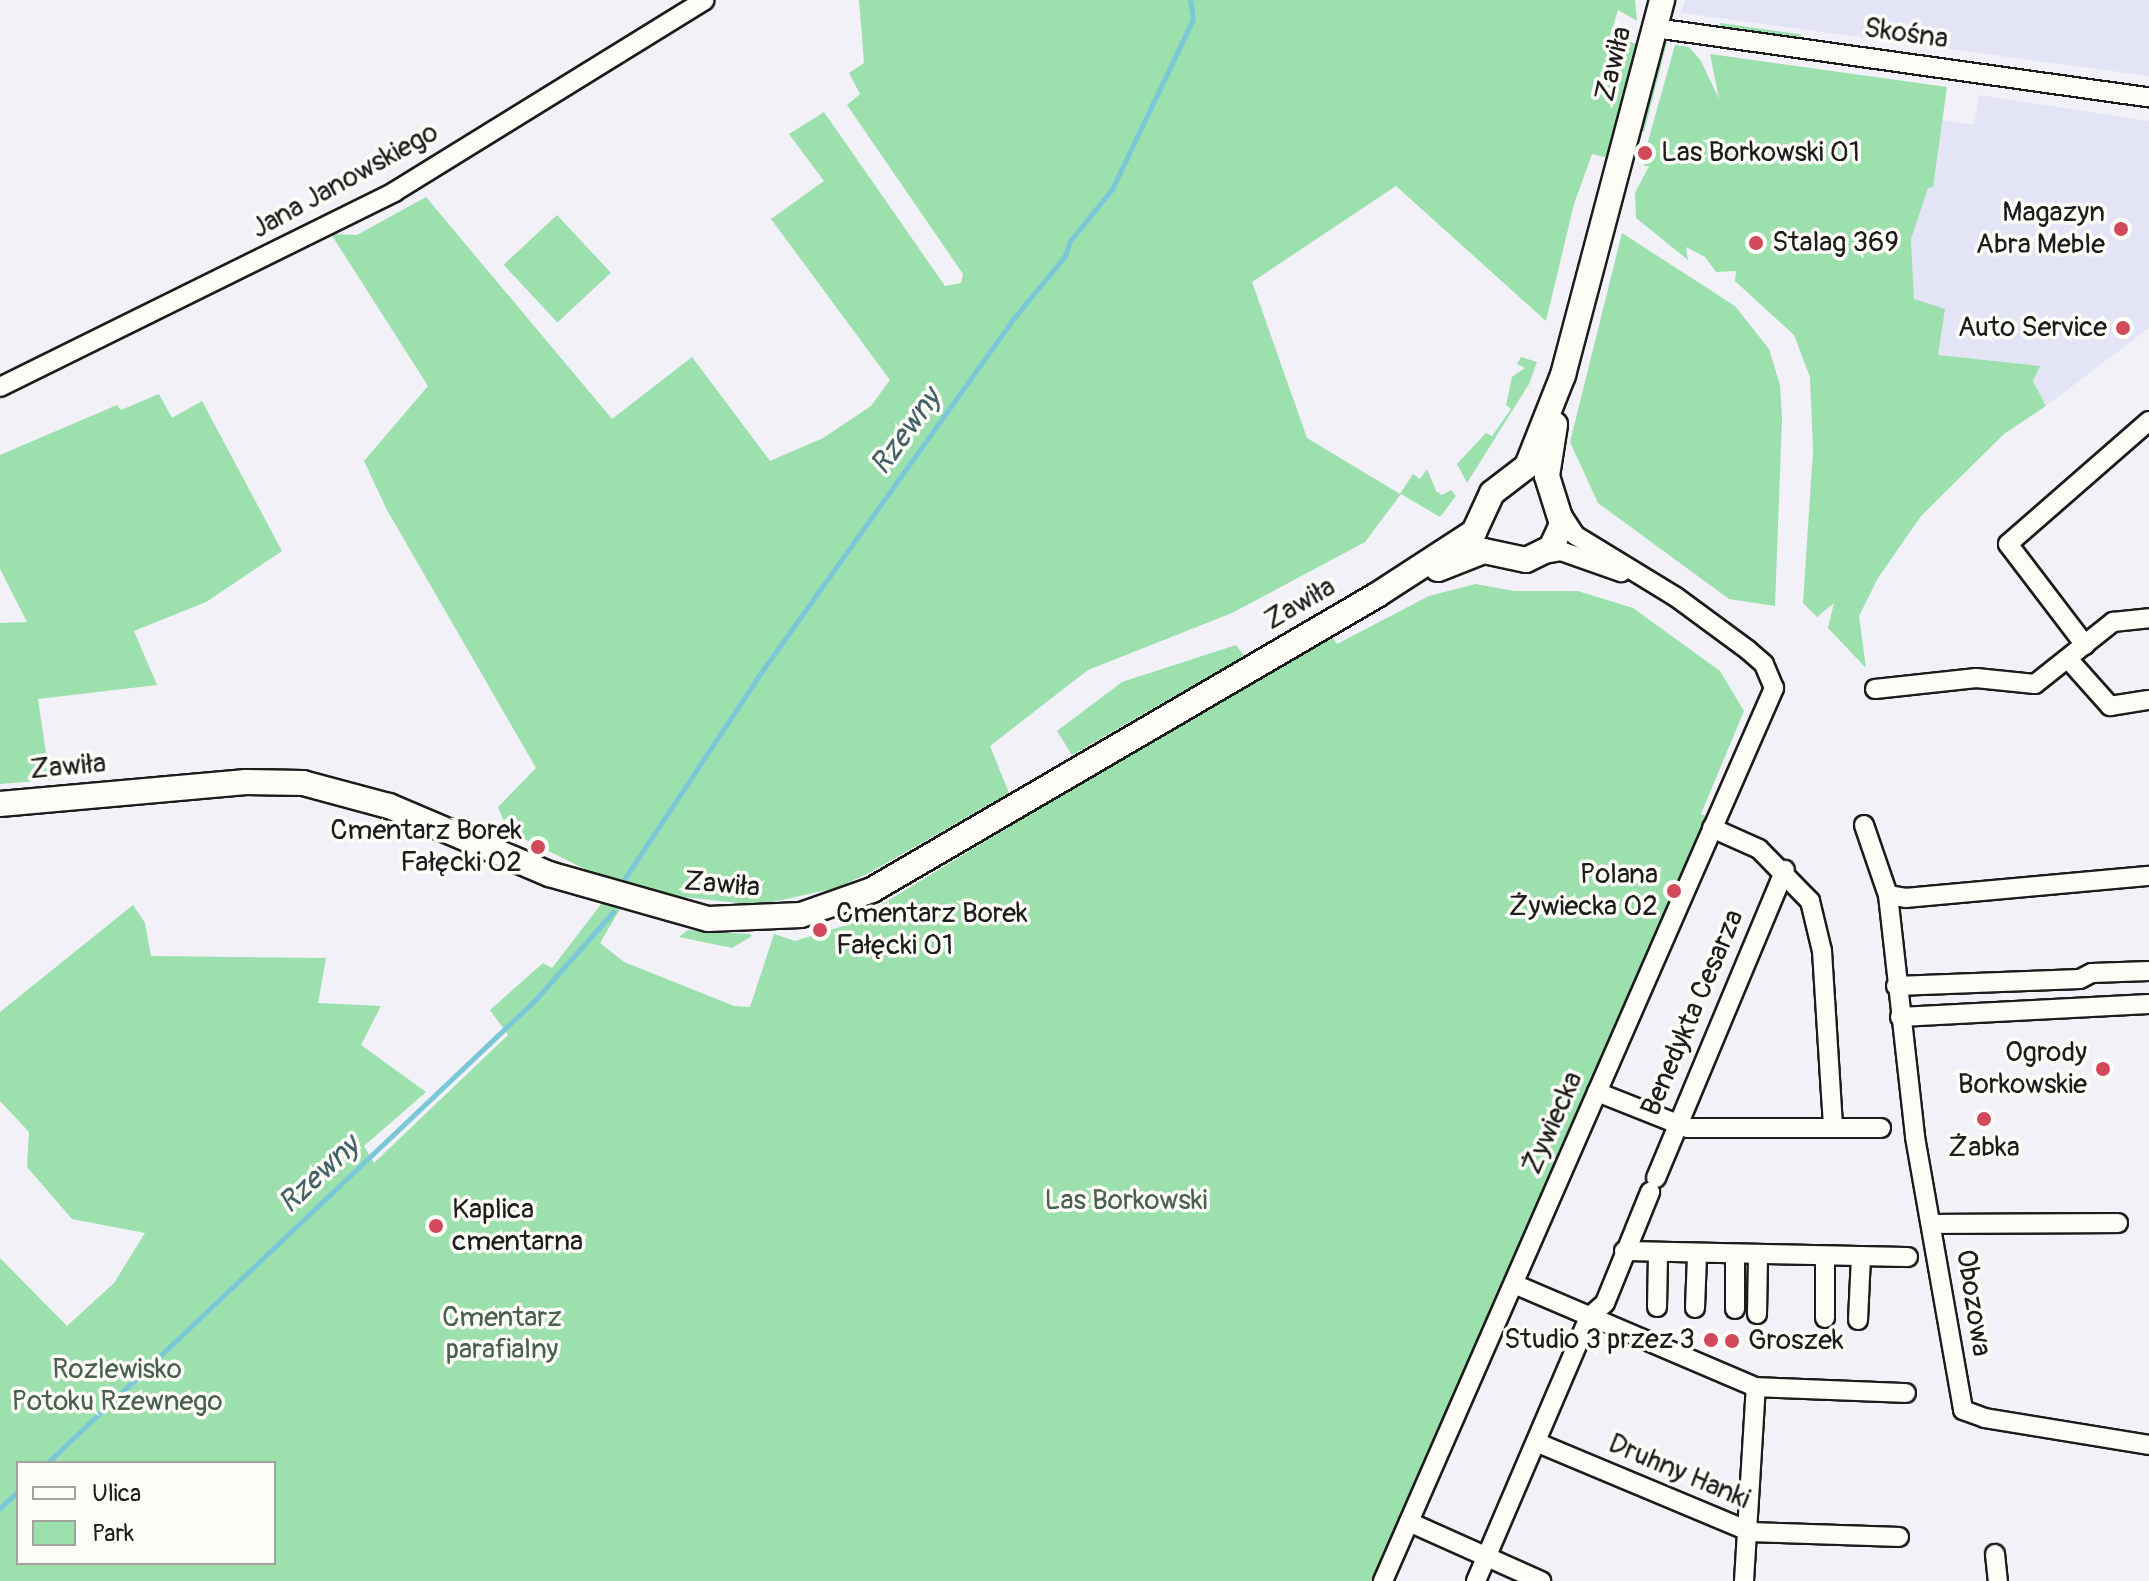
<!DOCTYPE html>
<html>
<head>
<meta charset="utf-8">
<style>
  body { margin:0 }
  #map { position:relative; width:2149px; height:1581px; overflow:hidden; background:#f2f1f7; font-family:Pangolin,sans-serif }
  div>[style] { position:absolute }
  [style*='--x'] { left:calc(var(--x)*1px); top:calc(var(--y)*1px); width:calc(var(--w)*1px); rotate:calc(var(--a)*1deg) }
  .built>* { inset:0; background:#e4e4f7 }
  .green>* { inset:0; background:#9be0ad; transform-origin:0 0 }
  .stream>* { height:5px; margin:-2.5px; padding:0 2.5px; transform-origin:2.5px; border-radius:2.5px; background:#7ac8d7 }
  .roads { filter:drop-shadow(2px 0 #1c1c1c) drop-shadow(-2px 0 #1c1c1c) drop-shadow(0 2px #1c1c1c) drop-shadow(0 -2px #1c1c1c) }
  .street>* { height:18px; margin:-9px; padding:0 9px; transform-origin:9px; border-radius:9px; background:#fdfcf7 }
  .secondary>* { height:24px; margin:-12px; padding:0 12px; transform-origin:12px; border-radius:12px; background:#fdfcf7 }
  .dots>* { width:22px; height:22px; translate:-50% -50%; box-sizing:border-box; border:4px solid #fdfcf7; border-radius:50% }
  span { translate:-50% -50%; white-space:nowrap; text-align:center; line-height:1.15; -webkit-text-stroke:7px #fdfcf7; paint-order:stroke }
  .street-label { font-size:28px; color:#1c1c1c }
  .poi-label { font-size:28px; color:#1c1c1c }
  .left { translate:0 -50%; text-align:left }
  .right { translate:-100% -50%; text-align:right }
  .park-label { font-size:28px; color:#48614f }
  .water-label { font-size:30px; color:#426167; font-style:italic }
  .legend { position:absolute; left:16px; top:1461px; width:260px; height:104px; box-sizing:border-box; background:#fdfcf7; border:2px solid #a3a29f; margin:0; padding:10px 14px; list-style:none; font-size:24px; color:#1c1c1c }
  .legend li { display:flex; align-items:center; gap:16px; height:40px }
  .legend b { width:40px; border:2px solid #a3a29f }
</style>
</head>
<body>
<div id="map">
  <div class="built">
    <div style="clip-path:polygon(1685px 0,2149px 0,2149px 76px,1681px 13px)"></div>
    <div style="clip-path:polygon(1979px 95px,2149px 121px,2149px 328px,2046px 406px,2033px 381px,2039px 366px,1937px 355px,1914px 300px,1911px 239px,1928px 187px,1933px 186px,1942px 120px,1974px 125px)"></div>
  </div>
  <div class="green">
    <div style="clip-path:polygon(859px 0,1635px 0,1637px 21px,1618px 10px,1610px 36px,1637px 44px,1608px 158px,1592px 154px,1574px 204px,1546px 321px,1396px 186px,1252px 282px,1307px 438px,1400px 494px,1413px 474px,1420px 479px,1427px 469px,1436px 491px,1442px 495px,1451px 490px,1456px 496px,1440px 517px,1401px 494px,1365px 542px,1232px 613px,1088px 670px,990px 746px,1009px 793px,869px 873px,836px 888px,758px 905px,665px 895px,597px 875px,514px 834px,503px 819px,498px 807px,536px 768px,387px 510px,364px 461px,428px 386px,331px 234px,357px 235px,426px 197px,612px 419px,692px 357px,770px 461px,823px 438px,871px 406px,890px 380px,771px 219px,824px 181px,789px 134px,824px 112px,945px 286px,961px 283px,963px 274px,847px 105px,860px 94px,849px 73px,864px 63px)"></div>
    <div style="left:1720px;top:23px;width:82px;height:8px;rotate:8deg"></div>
    <div style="clip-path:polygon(1667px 42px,1644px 132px,1641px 131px,1662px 45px)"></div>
    <div style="clip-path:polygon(1675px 45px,1689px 47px,1701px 61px,1719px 99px,1710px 54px,1947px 87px,1933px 187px,1928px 188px,1911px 239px,1914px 299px,1945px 309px,1938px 355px,2040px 366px,2033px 381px,2046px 406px,2004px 434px,1921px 516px,1878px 578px,1859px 616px,1866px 668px,1828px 628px,1834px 603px,1817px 617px,1803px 603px,1813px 450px,1810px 377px,1794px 335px,1735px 281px,1736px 271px,1716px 272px,1705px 257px,1686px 247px,1688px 260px,1636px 218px,1635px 193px,1649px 166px,1644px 166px,1647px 145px)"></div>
    <div style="left:557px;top:215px;width:79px;height:73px;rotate:47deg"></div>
    <div style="clip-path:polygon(1622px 233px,1735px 306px,1769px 349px,1780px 385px,1782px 419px,1775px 606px,1729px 599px,1598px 503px,1570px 442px)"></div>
    <div style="clip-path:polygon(1521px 357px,1537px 362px,1529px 384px,1467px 483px,1457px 464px,1486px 433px,1492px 436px,1511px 409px,1506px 405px,1512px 377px,1525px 368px,1517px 364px)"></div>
    <div style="clip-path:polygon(159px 394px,172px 418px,202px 401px,282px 551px,206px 602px,134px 631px,157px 685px,38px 699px,50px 780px,0 784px,0 623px,27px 622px,0 569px,0 455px,117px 405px,121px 410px)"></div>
    <div style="clip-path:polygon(evenodd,1476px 584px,1514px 591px,1578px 591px,1633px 608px,1720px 671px,1744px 711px,1701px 814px,1708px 817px,1375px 1581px,0 1581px,0 1258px,67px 1326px,114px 1283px,145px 1233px,72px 1219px,27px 1167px,29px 1132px,0 1101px,0 1012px,133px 905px,145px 923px,151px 956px,326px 958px,318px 1003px,381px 1006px,361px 1045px,426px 1092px,364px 1146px,374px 1163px,508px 1035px,490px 1010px,543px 963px,552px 968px,602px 903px,620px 909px,600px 943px,624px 962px,734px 1006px,750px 1007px,774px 934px,795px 941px,850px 924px,1329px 631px,1337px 644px,1429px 596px,1476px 584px,18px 1463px,274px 1463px,274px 1563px,18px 1563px,18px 1463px)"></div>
    <div style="clip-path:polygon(1236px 645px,1244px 656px,1072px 755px,1057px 731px,1122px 682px)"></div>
    <div style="clip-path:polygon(688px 930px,750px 934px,752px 936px,732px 948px,679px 937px)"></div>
  </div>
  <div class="stream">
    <div style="--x:625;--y:878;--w:248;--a:-56.5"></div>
    <div style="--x:762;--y:671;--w:434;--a:-54.5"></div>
    <div style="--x:1014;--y:318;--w:80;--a:-50.6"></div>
    <div style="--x:1065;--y:256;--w:16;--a:-72"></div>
    <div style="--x:1070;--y:241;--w:67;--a:-51.1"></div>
    <div style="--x:1112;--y:189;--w:188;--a:-64.5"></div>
    <div style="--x:1193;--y:19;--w:19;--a:-99"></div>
    <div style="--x:47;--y:1463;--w:673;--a:-43.49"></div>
    <div style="--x:535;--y:1000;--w:118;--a:-48.4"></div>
    <div style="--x:0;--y:1508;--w:25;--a:-43"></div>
  </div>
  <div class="roads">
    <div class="street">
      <div style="--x:1655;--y:28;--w:499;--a:8"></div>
      <div style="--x:0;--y:387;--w:440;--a:-26.3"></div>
      <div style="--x:394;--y:192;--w:365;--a:-31.7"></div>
      <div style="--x:1543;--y:554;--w:18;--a:-9"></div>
      <div style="--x:1561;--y:551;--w:64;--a:19.3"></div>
      <div style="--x:2085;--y:645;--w:127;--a:-127.3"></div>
      <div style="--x:2008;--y:544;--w:187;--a:-41.1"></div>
      <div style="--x:2069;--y:660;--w:62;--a:48.3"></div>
      <div style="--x:2110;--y:706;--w:39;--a:-9"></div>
      <div style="--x:1875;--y:689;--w:102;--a:-6.2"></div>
      <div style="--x:1976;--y:678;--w:59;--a:5.8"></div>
      <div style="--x:2035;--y:684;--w:100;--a:-38.5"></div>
      <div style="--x:2113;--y:622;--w:36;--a:-6"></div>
      <div style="--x:1864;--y:825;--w:74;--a:71.1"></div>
      <div style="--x:1888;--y:895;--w:244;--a:83.6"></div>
      <div style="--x:1915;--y:1137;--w:277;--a:80"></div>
      <div style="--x:1963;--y:1410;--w:23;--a:20"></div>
      <div style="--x:1985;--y:1418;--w:166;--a:9.3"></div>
      <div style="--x:1712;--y:828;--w:51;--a:24.1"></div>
      <div style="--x:1759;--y:849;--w:73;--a:45.6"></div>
      <div style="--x:1810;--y:901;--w:51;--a:76.5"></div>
      <div style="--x:1822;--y:951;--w:177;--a:86.4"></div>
      <div style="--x:1888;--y:895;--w:18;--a:9"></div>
      <div style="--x:1906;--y:898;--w:244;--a:-5.2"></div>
      <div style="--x:1896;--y:986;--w:184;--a:-2.2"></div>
      <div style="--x:2080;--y:979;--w:13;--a:-27"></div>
      <div style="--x:2092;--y:973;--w:57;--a:-2"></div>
      <div style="--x:1900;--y:1017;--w:249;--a:-3"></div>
      <div style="--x:1597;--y:1092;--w:98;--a:21.6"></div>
      <div style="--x:1688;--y:1128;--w:193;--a:0"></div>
      <div style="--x:1656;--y:1178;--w:334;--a:-67.3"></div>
      <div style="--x:1932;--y:1224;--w:186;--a:-0.3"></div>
      <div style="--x:1624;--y:1251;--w:284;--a:1.2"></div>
      <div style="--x:1514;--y:1284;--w:263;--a:23.1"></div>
      <div style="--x:1756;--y:1387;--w:150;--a:2.3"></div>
      <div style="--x:1657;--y:1307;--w:53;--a:-88.9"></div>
      <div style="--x:1695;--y:1308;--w:53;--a:-87.8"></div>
      <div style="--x:1735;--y:1309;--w:54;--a:-90"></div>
      <div style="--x:1757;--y:1314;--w:59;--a:-89"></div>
      <div style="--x:1825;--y:1318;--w:62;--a:-90"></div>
      <div style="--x:1858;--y:1320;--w:64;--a:-87.3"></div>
      <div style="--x:1538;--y:1443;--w:231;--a:22.7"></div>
      <div style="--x:1751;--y:1532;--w:148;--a:1.9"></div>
      <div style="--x:1409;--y:1522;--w:145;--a:24.1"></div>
      <div style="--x:1995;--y:1554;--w:27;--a:84"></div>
      <div style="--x:1383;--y:1581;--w:975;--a:-66.35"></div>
      <div style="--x:1774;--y:688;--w:26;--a:-113"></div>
      <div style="--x:1764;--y:664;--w:21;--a:-139"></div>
      <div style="--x:1748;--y:650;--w:89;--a:-143.6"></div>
      <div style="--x:1676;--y:597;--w:119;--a:-148.5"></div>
      <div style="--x:1575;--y:535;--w:24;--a:-123"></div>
      <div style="--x:1476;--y:1581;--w:287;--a:-66.8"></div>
      <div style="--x:1589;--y:1317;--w:21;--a:-41"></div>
      <div style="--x:1605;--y:1303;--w:120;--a:-67.9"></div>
      <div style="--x:1744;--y:1581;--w:194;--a:-86.5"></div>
    </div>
    <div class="secondary">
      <div style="--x:1438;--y:569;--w:49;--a:-21.4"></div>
      <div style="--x:1484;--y:551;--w:43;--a:12.1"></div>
      <div style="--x:1526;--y:560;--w:28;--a:-26"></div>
      <div style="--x:1551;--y:548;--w:26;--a:-65"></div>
      <div style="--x:1562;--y:524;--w:50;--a:-107.4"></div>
      <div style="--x:1547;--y:476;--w:52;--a:-81.1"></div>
      <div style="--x:0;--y:804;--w:247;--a:-5.1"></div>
      <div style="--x:246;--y:782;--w:57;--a:1"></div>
      <div style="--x:303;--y:783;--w:89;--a:15"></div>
      <div style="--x:389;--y:806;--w:174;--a:23"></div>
      <div style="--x:549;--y:874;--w:165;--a:15.8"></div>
      <div style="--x:708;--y:919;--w:93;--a:-2.5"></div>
      <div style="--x:801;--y:915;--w:75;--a:-19.4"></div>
      <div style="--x:872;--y:890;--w:585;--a:-30.29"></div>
      <div style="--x:1377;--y:595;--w:116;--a:-33"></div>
      <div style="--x:1474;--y:532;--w:43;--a:-65.2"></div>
      <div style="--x:1492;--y:493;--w:44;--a:-37.6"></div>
      <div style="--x:1527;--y:466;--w:98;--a:-68.4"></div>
      <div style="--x:1563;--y:375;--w:388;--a:-75.2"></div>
    </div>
  </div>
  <div class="dots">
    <div style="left:1645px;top:153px;background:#d1495b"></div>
    <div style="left:2121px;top:229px;background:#d1495b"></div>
    <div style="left:1756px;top:243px;background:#d1495b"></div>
    <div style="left:2123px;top:328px;background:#d1495b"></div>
    <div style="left:538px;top:847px;background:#d1495b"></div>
    <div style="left:1674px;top:891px;background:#d1495b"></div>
    <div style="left:820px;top:930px;background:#d1495b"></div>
    <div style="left:2103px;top:1069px;background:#d1495b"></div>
    <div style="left:1984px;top:1119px;background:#d1495b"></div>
    <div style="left:436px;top:1226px;background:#d1495b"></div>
    <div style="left:1711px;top:1340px;background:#d1495b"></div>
    <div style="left:1732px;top:1341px;background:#d1495b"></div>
  </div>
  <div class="street-label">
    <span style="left:1906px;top:34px;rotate:8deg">Skośna</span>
    <span style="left:1614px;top:64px;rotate:-76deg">Zawiła</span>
    <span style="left:345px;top:181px;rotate:-29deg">Jana Janowskiego</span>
    <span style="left:1300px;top:604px;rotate:-30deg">Zawiła</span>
    <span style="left:68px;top:767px;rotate:-5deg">Zawiła</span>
    <span style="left:722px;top:885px;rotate:5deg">Zawiła</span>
    <span style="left:1693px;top:1013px;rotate:-67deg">Benedykta Cesarza</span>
    <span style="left:1553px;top:1123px;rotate:-66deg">Żywiecka</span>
    <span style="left:1973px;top:1303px;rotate:81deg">Obozowa</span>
    <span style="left:1679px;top:1472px;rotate:23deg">Druhny Hanki</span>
  </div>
  <div class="poi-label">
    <span class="left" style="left:1661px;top:153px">Las Borkowski 01</span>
    <span class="right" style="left:2105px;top:229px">Magazyn<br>Abra Meble</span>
    <span class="left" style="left:1772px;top:243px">Stalag 369</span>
    <span class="right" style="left:2107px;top:328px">Auto Service</span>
    <span class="right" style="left:522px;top:847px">Cmentarz Borek<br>Fałęcki 02</span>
    <span class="right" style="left:1658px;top:891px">Polana<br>Żywiecka 02</span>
    <span class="left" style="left:836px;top:930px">Cmentarz Borek<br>Fałęcki 01</span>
    <span class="right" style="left:2087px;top:1069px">Ogrody<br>Borkowskie</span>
    <span style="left:1984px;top:1148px">Żabka</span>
    <span class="left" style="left:452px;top:1226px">Kaplica<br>cmentarna</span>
    <span class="right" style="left:1695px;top:1340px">Studio 3 przez 3</span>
    <span class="left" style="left:1748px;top:1341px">Groszek</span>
  </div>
  <div class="park-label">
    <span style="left:1126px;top:1201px">Las Borkowski</span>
    <span style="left:502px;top:1334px">Cmentarz<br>parafialny</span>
    <span style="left:117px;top:1386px">Rozlewisko<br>Potoku Rzewnego</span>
  </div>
  <div class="water-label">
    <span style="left:906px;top:432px;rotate:-54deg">Rzewny</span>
    <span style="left:319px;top:1175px;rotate:-43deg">Rzewny</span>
  </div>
  <ul class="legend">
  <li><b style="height:10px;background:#fdfcf7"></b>Ulica</li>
  <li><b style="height:22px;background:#9be0ad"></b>Park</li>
  </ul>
</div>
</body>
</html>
